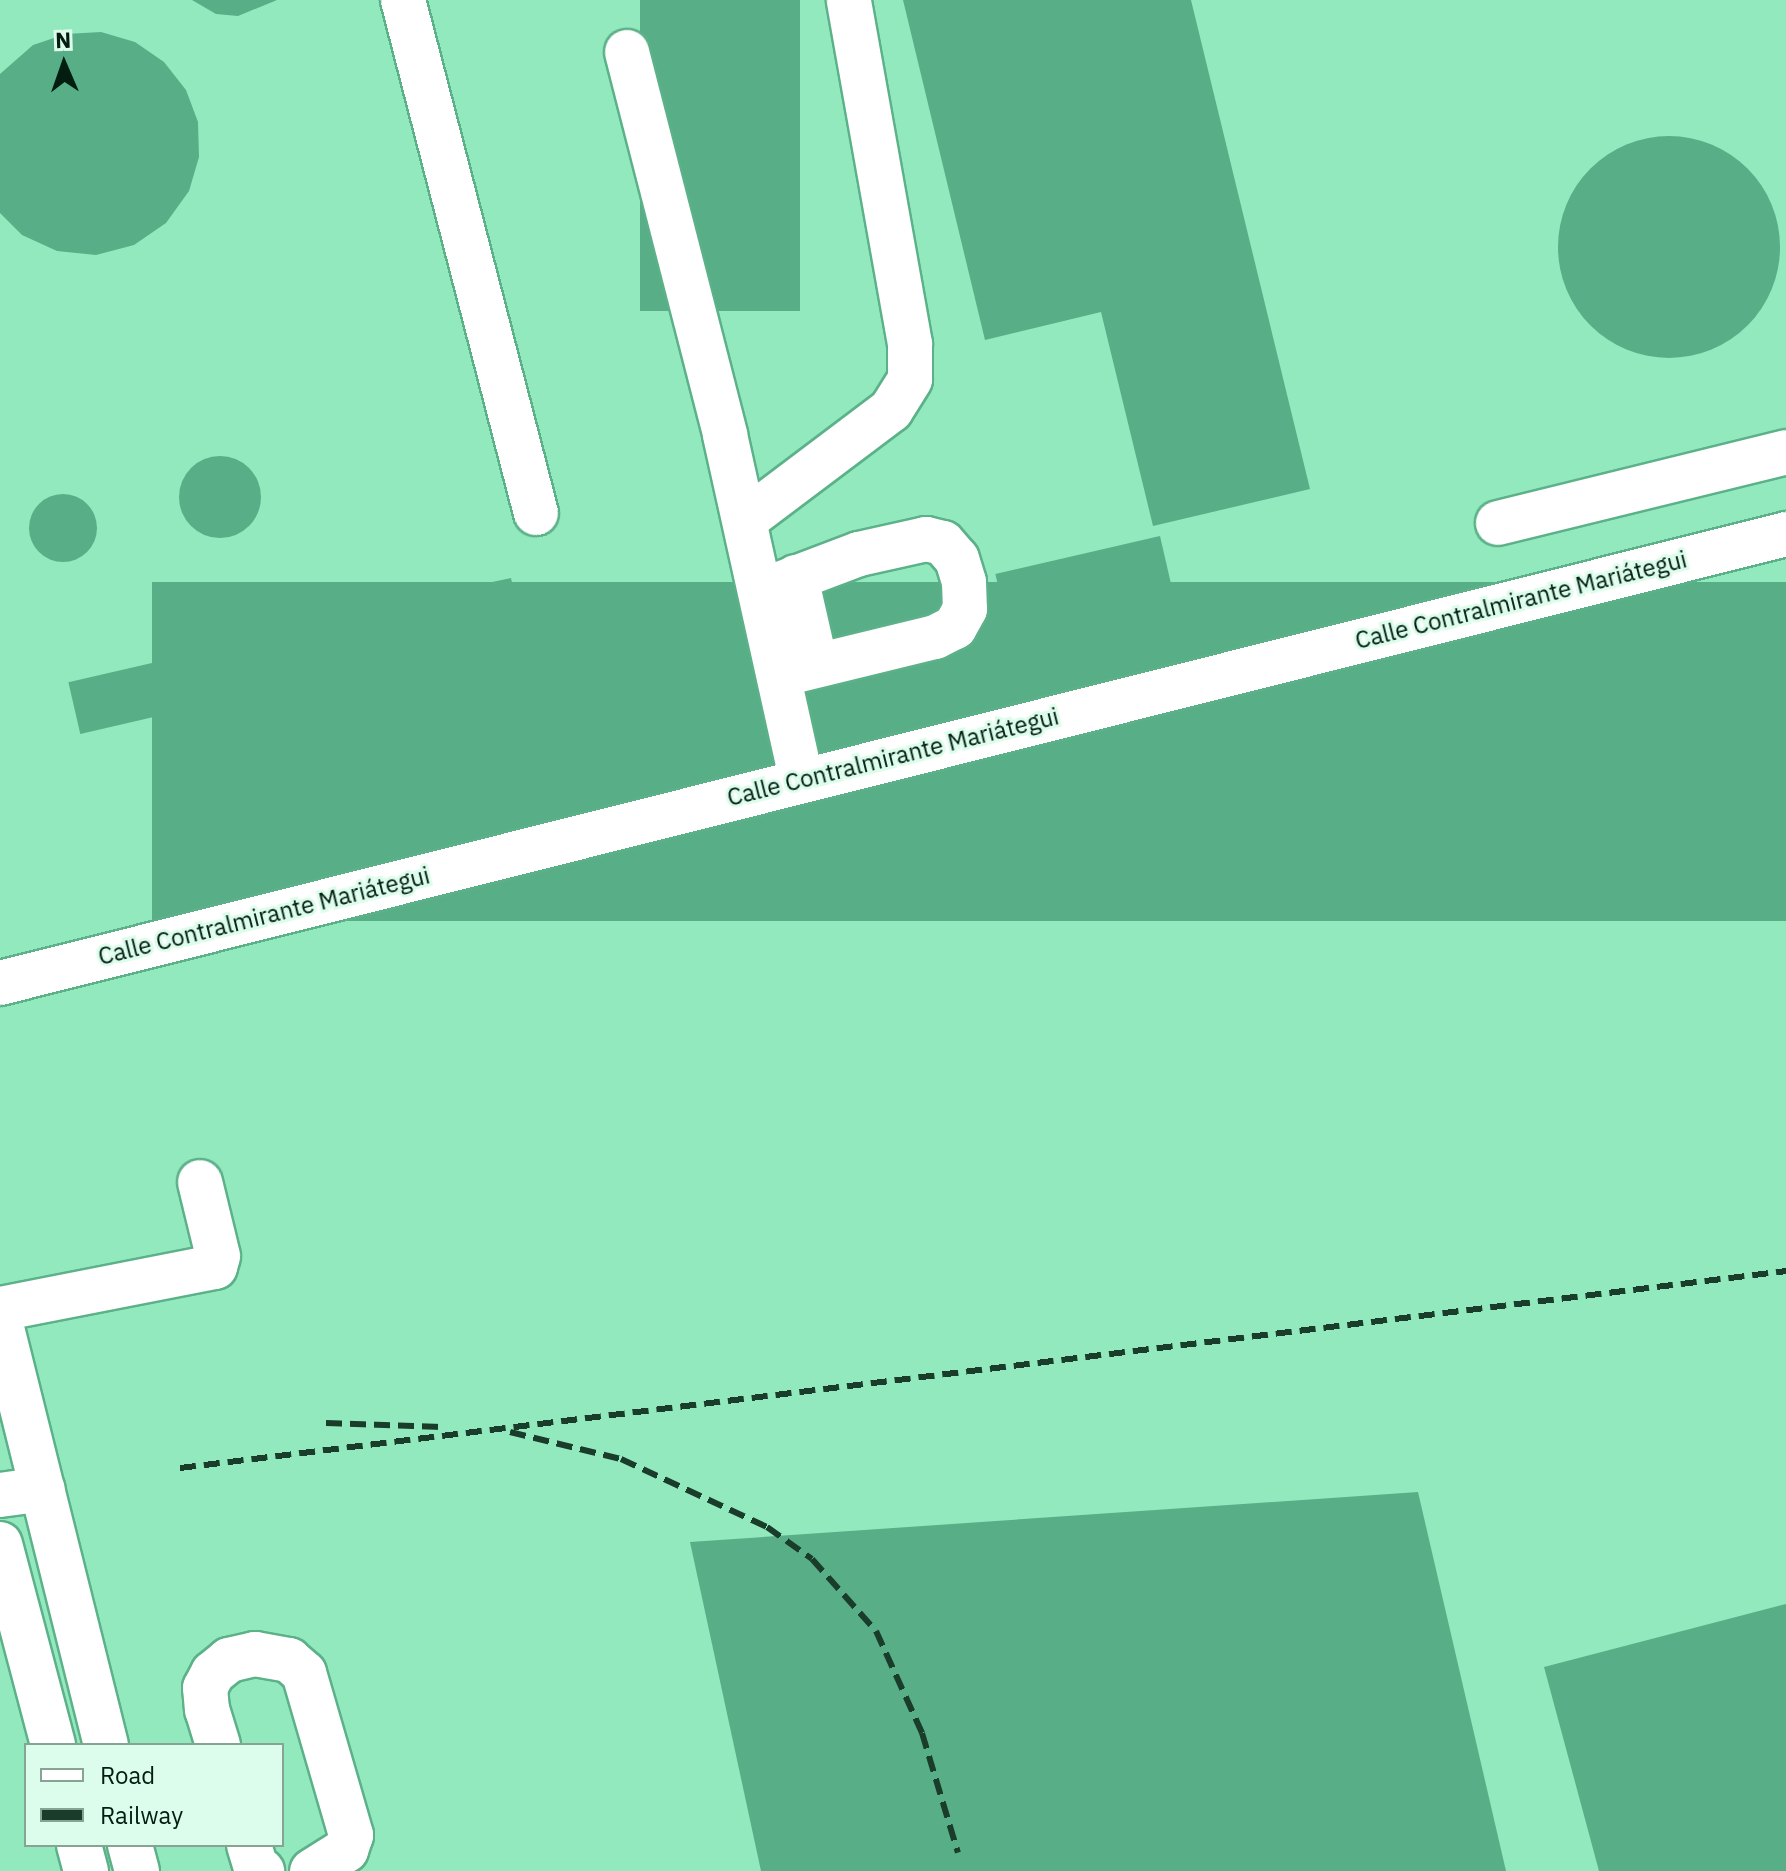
<!DOCTYPE html>
<html>
<head>
<meta charset="utf-8">
<style>
  body { margin:0 }
  #map { position:relative; width:1786px; height:1871px; overflow:hidden; background:#93e9be; font-family:"IBM Plex Sans",sans-serif }
  div>[style] { position:absolute }
  [style*='--x'] { left:calc(var(--x)*1px); top:calc(var(--y)*1px); width:calc(var(--w)*1px); rotate:calc(var(--a)*1deg) }
  .building>* { inset:0; background:#58ae86; transform-origin:0 0 }
  .round { border-radius:50% }
  .roads { filter:drop-shadow(2px 0 #5cb189) drop-shadow(-2px 0 #5cb189) drop-shadow(0 2px #5cb189) drop-shadow(0 -2px #5cb189) }
  .minor>* { height:44px; margin:-22px; padding:0 22px; transform-origin:22px; border-radius:22px; background:#fff }
  .rail>* { height:6px; margin-top:-3px; transform-origin:0; background:repeating-linear-gradient(90deg,#193c2b 0 16px,transparent 0 24px) }
  span { translate:-50% -50%; white-space:nowrap; text-align:center; line-height:1.15; -webkit-text-stroke:6px #ddfdec; paint-order:stroke }
  .street-label { font-size:24px; color:#031d11 }
  .legend { position:absolute; left:24px; top:1743px; width:260px; height:104px; box-sizing:border-box; background:#ddfdec; border:2px solid #86a394; margin:0; padding:10px 14px; list-style:none; font-size:24px; color:#031d11 }
  .legend li { display:flex; align-items:center; gap:16px; height:40px }
  .legend b { width:40px; border:2px solid #86a394 }
  .north { position:absolute; left:24px; top:24px; width:80px; height:80px; -webkit-text-stroke:6px #ddfdec; paint-order:stroke; rotate:358deg; font-size:22px; font-weight:700; line-height:32px; text-align:center; color:#031d11 }
  .north::after { content:''; display:block; margin:auto; width:28px; height:36px; background:#031d11; clip-path:polygon(50% 0,100% 100%,50% 72%,0 100%) }
</style>
</head>
<body>
<div id="map">
  <div class="building">
    <div style="clip-path:polygon(192px 0,277px 0,238px 16px,216px 14px)"></div>
    <div style="left:640px;top:0;width:160px;height:311px"></div>
    <div style="clip-path:polygon(903px 0,1191px 0,1310px 489px,1153px 526px,1101px 312px,985px 340px)"></div>
    <div style="clip-path:polygon(101px 32px,135px 42px,164px 62px,186px 90px,198px 122px,199px 157px,189px 191px,166px 223px,134px 245px,96px 255px,57px 251px,22px 235px,0 213px,0 74px,33px 45px,66px 34px)"></div>
    <div class="round" style="left:1558px;top:136px;width:222px;height:222px"></div>
    <div class="round" style="left:179px;top:456px;width:82px;height:82px"></div>
    <div class="round" style="left:29px;top:494px;width:68px;height:68px"></div>
    <div style="left:1160px;top:536px;width:53px;height:169px;rotate:77deg"></div>
    <div style="left:511px;top:578px;width:54px;height:188px;rotate:78deg"></div>
    <div style="left:1786px;top:582px;width:339px;height:1634px;rotate:90deg"></div>
    <div style="left:273px;top:635px;width:53px;height:210px;rotate:77deg"></div>
    <div style="left:544px;top:677px;width:54px;height:209px;rotate:76deg"></div>
    <div style="left:307px;top:736px;width:54px;height:125px;rotate:76deg"></div>
    <div style="clip-path:polygon(1418px 1492px,1506px 1871px,761px 1871px,690px 1542px)"></div>
    <div style="clip-path:polygon(1786px 1604px,1786px 1871px,1599px 1871px,1544px 1667px)"></div>
  </div>
  <div class="roads">
    <div class="minor">
      <div style="--x:403;--y:0;--w:530;--a:75.47"></div>
      <div style="--x:627;--y:52;--w:395;--a:75.6"></div>
      <div style="--x:725;--y:435;--w:352;--a:77.5"></div>
      <div style="--x:745;--y:520;--w:183;--a:-37"></div>
      <div style="--x:891;--y:410;--w:36;--a:-58"></div>
      <div style="--x:910;--y:379;--w:35;--a:-90"></div>
      <div style="--x:910;--y:344;--w:349;--a:-100.1"></div>
      <div style="--x:1498;--y:523;--w:297;--a:-13.8"></div>
      <div style="--x:796;--y:577;--w:90;--a:77.2"></div>
      <div style="--x:761;--y:591;--w:105;--a:-20.7"></div>
      <div style="--x:859;--y:554;--w:69;--a:-12.6"></div>
      <div style="--x:926;--y:539;--w:17;--a:13"></div>
      <div style="--x:943;--y:543;--w:21;--a:49"></div>
      <div style="--x:957;--y:559;--w:24;--a:73"></div>
      <div style="--x:964;--y:582;--w:27;--a:88"></div>
      <div style="--x:965;--y:609;--w:21;--a:119"></div>
      <div style="--x:955;--y:627;--w:22;--a:153"></div>
      <div style="--x:935;--y:637;--w:161;--a:166.3"></div>
      <div style="--x:0;--y:983;--w:1842;--a:-14.11"></div>
      <div style="--x:0;--y:1309;--w:219;--a:-11.1"></div>
      <div style="--x:215;--y:1267;--w:11;--a:-75"></div>
      <div style="--x:218;--y:1256;--w:76;--a:-103.7"></div>
      <div style="--x:0;--y:1320;--w:438;--a:76"></div>
      <div style="--x:0;--y:1495;--w:43;--a:-7.9"></div>
      <div style="--x:0;--y:1544;--w:208;--a:75.2"></div>
      <div style="--x:218;--y:1745;--w:37;--a:-107"></div>
      <div style="--x:207;--y:1710;--w:22;--a:-95"></div>
      <div style="--x:205;--y:1688;--w:17;--a:-62"></div>
      <div style="--x:213;--y:1673;--w:21;--a:-39"></div>
      <div style="--x:229;--y:1660;--w:27;--a:-13"></div>
      <div style="--x:255;--y:1654;--w:35;--a:10"></div>
      <div style="--x:289;--y:1660;--w:20;--a:41"></div>
      <div style="--x:304;--y:1673;--w:169;--a:73.8"></div>
      <div style="--x:351;--y:1835;--w:16;--a:108"></div>
      <div style="--x:346;--y:1850;--w:40;--a:148"></div>
      <div style="--x:79;--y:1845;--w:27;--a:75"></div>
      <div style="--x:130;--y:1845;--w:27;--a:75"></div>
      <div style="--x:249;--y:1845;--w:24;--a:73"></div>
      <div style="--x:256;--y:1868;--w:7;--a:27"></div>
    </div>
  </div>
  <div class="rail">
    <div style="--x:326;--y:1423;--w:116;--a:2"></div>
    <div style="--x:510;--y:1432;--w:114;--a:13.7"></div>
    <div style="--x:621;--y:1459;--w:161;--a:25"></div>
    <div style="--x:767;--y:1527;--w:55;--a:35.4"></div>
    <div style="--x:812;--y:1559;--w:96;--a:48.4"></div>
    <div style="--x:876;--y:1631;--w:112;--a:65.7"></div>
    <div style="--x:922;--y:1733;--w:125;--a:73.3"></div>
    <div style="--x:180;--y:1468;--w:1618;--a:-6.99"></div>
  </div>
  <div class="street-label">
    <span style="left:1521px;top:600px;rotate:-14deg">Calle Contralmirante Mariátegui</span>
    <span style="left:893px;top:757px;rotate:-14deg">Calle Contralmirante Mariátegui</span>
    <span style="left:264px;top:916px;rotate:-14deg">Calle Contralmirante Mariátegui</span>
  </div>
  <ul class="legend">
  <li><b style="height:10px;background:#fff"></b>Road</li>
  <li><b style="height:10px;background:#193c2b"></b>Railway</li>
  </ul>
  <div class="north">N</div>
</div>
</body>
</html>
